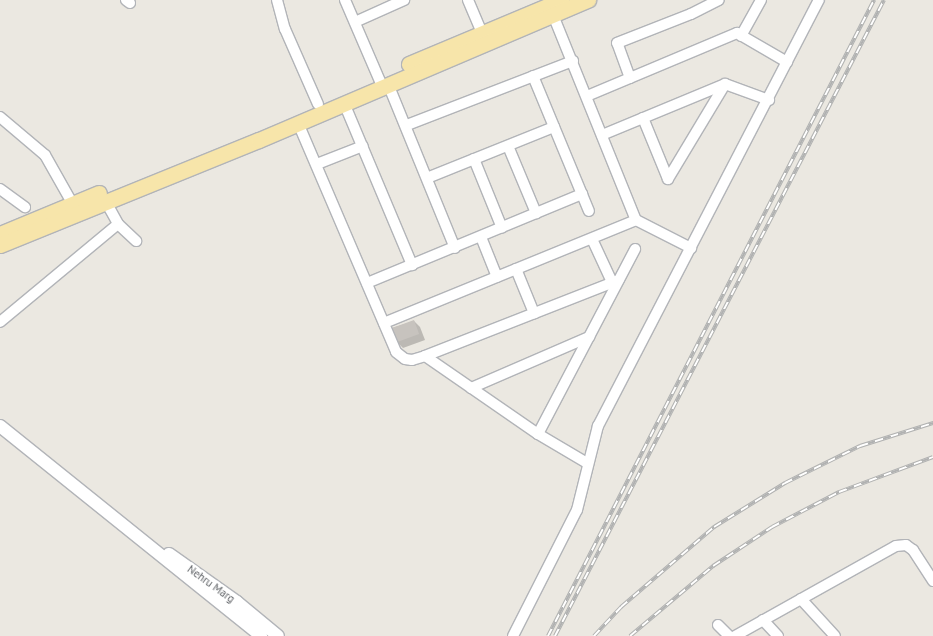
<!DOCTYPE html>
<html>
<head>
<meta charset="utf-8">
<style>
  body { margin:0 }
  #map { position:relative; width:933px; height:636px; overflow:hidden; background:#ebe8e1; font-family:"PT Sans",sans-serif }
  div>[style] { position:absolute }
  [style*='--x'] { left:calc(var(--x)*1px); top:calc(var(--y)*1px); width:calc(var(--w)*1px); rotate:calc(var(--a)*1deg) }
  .shadow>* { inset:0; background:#0003 }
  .building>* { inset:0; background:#c7c3be; transform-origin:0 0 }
  .roads { filter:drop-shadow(1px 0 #b2b4b8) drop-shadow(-1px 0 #b2b4b8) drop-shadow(0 1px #b2b4b8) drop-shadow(0 -1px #b2b4b8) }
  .minor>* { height:10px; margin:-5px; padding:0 5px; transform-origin:5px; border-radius:5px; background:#fff }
  .tertiary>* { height:12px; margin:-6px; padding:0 6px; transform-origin:6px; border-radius:6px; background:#fff }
  .primary>* { height:15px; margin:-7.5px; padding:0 7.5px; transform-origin:7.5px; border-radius:7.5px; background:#f7e5aa }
  .rail>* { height:4px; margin-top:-2px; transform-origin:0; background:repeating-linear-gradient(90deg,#fff 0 8px,#b0b1b1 0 16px); box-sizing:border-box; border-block:1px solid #b0b1b1 }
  span { translate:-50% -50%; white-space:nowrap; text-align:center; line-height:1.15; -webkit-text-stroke:4px #fff; paint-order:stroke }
  .street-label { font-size:11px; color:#5a5d61 }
</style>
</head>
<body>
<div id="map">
  <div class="shadow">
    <div style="clip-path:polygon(414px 321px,420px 327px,425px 340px,403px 348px,397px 342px,392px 328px)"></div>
  </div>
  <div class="building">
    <div style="left:414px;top:320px;width:15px;height:24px;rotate:70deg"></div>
  </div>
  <div class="roads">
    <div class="minor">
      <div style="--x:126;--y:0;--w:5;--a:37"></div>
      <div style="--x:277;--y:0;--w:30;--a:75"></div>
      <div style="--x:285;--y:29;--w:82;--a:66.3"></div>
      <div style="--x:345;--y:0;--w:94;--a:66.7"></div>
      <div style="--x:468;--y:0;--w:36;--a:67"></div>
      <div style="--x:553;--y:15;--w:221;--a:68"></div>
      <div style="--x:355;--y:22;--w:54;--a:-24.2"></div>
      <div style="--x:741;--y:36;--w:41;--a:-60.9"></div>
      <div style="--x:533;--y:76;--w:146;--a:67.5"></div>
      <div style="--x:630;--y:78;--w:37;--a:-110"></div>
      <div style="--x:617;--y:43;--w:79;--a:-21.4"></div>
      <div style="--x:691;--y:14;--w:31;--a:-27"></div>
      <div style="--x:388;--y:84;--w:177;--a:67.8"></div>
      <div style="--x:587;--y:96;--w:163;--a:-22.8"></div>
      <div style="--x:737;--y:33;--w:58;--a:30.1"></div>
      <div style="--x:344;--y:103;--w:176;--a:67.2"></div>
      <div style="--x:0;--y:117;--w:59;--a:40.2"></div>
      <div style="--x:45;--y:155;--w:61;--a:60.5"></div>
      <div style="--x:643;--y:118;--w:66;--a:67.7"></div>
      <div style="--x:668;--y:179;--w:111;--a:-59"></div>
      <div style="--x:298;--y:123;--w:249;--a:66.8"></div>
      <div style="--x:396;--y:352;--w:11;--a:38"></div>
      <div style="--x:405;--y:359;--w:7;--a:8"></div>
      <div style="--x:412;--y:360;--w:14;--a:-17"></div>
      <div style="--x:425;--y:356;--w:137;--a:34.6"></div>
      <div style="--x:538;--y:434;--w:57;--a:30.6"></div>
      <div style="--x:407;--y:125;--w:178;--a:-21.1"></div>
      <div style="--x:602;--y:135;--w:133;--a:-22.5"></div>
      <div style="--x:725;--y:84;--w:47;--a:20"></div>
      <div style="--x:508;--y:146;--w:73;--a:67.3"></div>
      <div style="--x:474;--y:159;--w:74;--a:67.9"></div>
      <div style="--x:317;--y:164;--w:49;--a:-21.4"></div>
      <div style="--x:427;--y:178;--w:137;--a:-21.9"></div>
      <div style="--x:0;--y:189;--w:31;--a:36"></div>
      <div style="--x:106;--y:202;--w:25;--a:61"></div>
      <div style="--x:118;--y:224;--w:25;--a:43"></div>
      <div style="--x:481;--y:237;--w:43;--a:68.2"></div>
      <div style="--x:592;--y:239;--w:47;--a:65.1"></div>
      <div style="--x:516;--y:269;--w:48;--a:67.8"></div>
      <div style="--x:367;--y:283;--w:233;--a:-22.5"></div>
      <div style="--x:0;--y:322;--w:153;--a:-39.7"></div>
      <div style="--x:384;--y:323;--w:272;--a:-22.2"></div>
      <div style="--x:636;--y:220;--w:62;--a:27"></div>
      <div style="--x:425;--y:356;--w:208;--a:-21.4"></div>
      <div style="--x:471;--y:388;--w:129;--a:-23.4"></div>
      <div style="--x:538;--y:434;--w:209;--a:-62.3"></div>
      <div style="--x:801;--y:599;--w:50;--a:47.4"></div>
      <div style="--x:763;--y:620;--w:22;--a:47"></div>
      <div style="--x:718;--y:625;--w:16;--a:45"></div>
      <div style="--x:513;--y:636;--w:141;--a:-63.1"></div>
      <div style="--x:577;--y:510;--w:87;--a:-76"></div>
      <div style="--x:598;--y:426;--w:480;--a:-62.6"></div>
      <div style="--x:735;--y:636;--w:184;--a:-29.2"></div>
      <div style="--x:896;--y:546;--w:10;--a:-6"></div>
      <div style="--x:906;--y:545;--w:9;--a:36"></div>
      <div style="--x:913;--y:550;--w:37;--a:57"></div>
    </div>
    <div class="tertiary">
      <div style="--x:0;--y:426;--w:335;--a:38.8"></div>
      <div style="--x:169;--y:554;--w:83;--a:35.2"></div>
      <div style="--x:237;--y:602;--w:53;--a:39.7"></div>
    </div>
    <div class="primary">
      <div style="--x:409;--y:64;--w:165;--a:-22.8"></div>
      <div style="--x:0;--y:234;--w:107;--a:-22.5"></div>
      <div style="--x:0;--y:245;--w:279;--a:-22.1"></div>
      <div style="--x:259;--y:140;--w:358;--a:-23.1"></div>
    </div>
  </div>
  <div class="rail">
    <div style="--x:548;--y:636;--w:715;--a:-62.86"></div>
    <div style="--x:555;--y:636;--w:716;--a:-62.65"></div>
    <div style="--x:594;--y:636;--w:40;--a:-47"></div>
    <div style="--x:621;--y:607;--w:123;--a:-40.7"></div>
    <div style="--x:714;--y:527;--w:84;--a:-31.8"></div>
    <div style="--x:785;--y:483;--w:84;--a:-26.3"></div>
    <div style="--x:860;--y:446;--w:77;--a:-17.5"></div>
    <div style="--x:630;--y:636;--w:109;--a:-40.1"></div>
    <div style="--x:713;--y:566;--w:71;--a:-33.5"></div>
    <div style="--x:772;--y:527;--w:76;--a:-27.6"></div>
    <div style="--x:839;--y:492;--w:100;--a:-20.4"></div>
  </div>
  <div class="street-label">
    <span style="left:211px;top:584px;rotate:36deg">Nehru Marg</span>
  </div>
</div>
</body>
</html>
